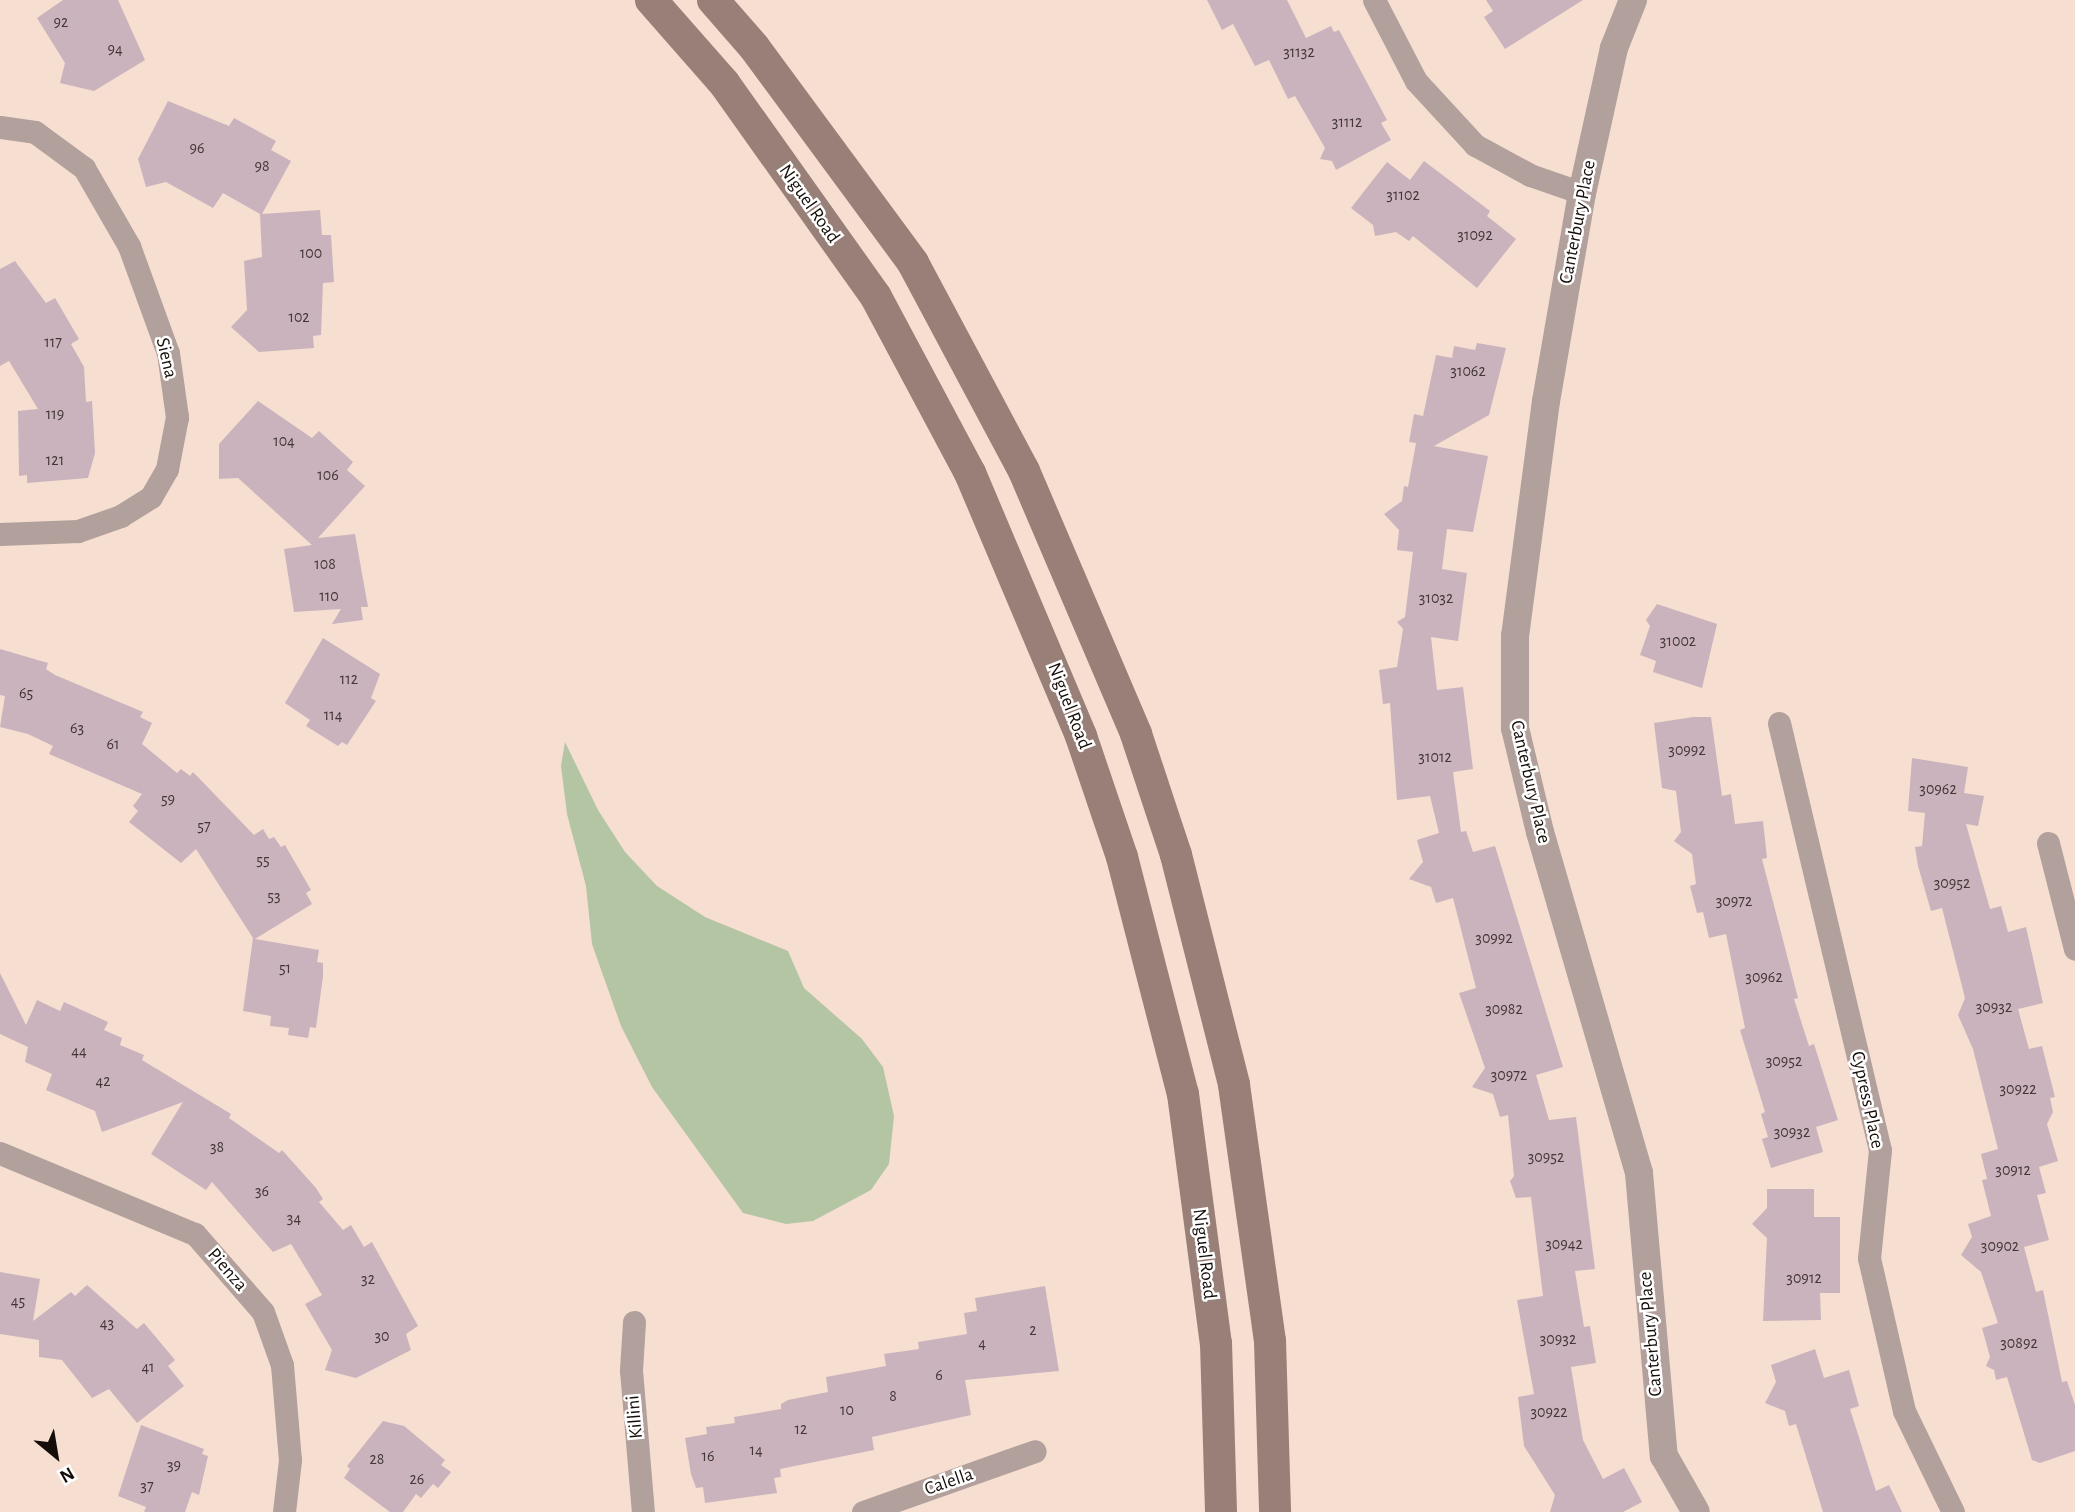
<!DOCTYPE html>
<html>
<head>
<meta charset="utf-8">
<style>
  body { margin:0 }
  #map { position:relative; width:2075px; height:1512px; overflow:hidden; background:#f6ded1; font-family:"Alegreya Sans",sans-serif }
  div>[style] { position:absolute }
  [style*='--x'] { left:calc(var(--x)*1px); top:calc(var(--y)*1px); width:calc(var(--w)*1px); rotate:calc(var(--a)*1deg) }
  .green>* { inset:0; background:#b4c5a4 }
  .building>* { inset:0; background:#cbb3be }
  .minor>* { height:23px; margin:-11.5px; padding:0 11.5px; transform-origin:11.5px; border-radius:11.5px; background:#b1a09b }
  .tertiary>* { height:28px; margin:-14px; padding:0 14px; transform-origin:14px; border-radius:14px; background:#b1a09b }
  .secondary>* { height:32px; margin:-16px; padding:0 16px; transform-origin:16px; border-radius:16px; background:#987f78 }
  span { translate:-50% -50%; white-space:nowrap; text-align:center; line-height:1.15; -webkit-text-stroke:5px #fff; paint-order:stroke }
  .number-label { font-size:16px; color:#423636 }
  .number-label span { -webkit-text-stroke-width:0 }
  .street-label { font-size:19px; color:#150d09 }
  .north { position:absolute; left:21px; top:1421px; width:70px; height:70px; -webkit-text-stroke:5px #fff; paint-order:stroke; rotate:150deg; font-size:19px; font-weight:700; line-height:28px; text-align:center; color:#150d09 }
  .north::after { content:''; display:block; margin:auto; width:24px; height:32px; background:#150d09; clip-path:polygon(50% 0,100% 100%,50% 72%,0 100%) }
</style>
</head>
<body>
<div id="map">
  <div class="green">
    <div style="clip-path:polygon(565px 742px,598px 810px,625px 852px,657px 886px,705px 917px,788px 951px,804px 988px,862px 1039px,883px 1067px,894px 1116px,889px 1164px,871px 1190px,813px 1221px,786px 1224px,743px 1213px,652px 1087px,621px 1026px,592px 944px,586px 886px,567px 814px,561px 766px)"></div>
  </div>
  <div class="building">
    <div style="clip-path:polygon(63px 0,118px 0,145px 60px,94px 91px,60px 83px,65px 63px,37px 18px)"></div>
    <div style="clip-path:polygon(1207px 0,1287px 0,1306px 38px,1331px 26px,1334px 32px,1339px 30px,1387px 120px,1381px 123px,1391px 140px,1336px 170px,1332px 161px,1320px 159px,1325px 148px,1295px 96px,1288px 99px,1269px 60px,1255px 66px,1233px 24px,1222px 30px)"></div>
    <div style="clip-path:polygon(1486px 0,1583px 0,1505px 49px,1484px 17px,1493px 11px)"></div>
    <div style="clip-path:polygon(168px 101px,229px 126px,234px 118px,276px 141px,271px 150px,291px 161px,262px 214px,320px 210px,322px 235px,331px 235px,334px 282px,323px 283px,321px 335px,313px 336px,314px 348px,259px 352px,231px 327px,247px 310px,244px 261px,262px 257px,260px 214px,223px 193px,213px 208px,166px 182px,146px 187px,138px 159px)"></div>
    <div style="clip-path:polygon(1424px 161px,1490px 211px,1487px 216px,1516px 239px,1477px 288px,1413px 236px,1409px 241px,1396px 232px,1375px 236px,1373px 225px,1351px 208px,1387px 162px,1410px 180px)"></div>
    <div style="clip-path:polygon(15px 261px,46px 303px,55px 298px,79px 339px,71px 344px,84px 367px,86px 402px,92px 401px,95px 453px,88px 478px,27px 483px,27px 475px,19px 476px,18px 411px,38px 409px,9px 361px,0 366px,0 269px)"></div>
    <div style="clip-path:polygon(1477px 343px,1506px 348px,1489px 415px,1434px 446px,1488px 456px,1473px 532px,1447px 529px,1442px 569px,1467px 573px,1458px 641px,1431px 637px,1437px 690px,1463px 687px,1473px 769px,1453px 772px,1461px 832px,1466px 831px,1473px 852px,1495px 846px,1563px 1067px,1536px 1075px,1549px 1120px,1576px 1117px,1595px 1269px,1575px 1271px,1584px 1327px,1590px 1326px,1596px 1363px,1571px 1367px,1583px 1440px,1603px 1479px,1624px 1468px,1642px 1502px,1623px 1512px,1550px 1512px,1555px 1495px,1524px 1446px,1518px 1397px,1534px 1394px,1517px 1300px,1543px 1296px,1531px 1197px,1516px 1198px,1510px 1181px,1514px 1176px,1508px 1115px,1500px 1117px,1493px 1094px,1472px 1087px,1485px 1068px,1459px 993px,1476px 988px,1453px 898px,1436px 903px,1431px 887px,1409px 879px,1423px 862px,1417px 840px,1439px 833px,1430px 796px,1397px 800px,1390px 703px,1383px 704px,1379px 670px,1397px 667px,1403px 629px,1397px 622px,1405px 617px,1413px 552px,1397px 550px,1399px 530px,1384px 514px,1402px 501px,1404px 486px,1408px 487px,1416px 443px,1409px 442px,1414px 414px,1423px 416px,1436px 355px,1452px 358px,1454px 346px,1475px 350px)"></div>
    <div style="clip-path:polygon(258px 401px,312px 438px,319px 431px,353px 462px,347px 470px,365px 486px,318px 538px,355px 534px,368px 607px,361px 607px,363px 620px,332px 624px,341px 609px,294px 612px,284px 549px,312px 545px,238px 478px,219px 479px,219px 444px)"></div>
    <div style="clip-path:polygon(1657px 604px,1717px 624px,1702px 688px,1653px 672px,1656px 661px,1640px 655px,1650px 626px,1646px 620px)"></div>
    <div style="clip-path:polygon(323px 638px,380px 674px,371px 698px,376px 701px,347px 745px,342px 742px,338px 746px,306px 726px,310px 720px,285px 703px)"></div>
    <div style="clip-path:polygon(0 649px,48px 663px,46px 669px,55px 675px,143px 712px,140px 717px,152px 723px,142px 744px,177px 773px,181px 769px,190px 776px,193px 772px,254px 835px,263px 829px,269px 839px,274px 837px,281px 847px,285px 845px,311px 890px,306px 893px,312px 904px,255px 939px,319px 950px,317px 962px,323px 963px,323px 976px,316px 1028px,310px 1027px,308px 1038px,288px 1035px,289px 1028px,270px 1026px,271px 1016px,243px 1011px,253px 938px,196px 849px,181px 863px,129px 822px,138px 811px,133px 806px,142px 794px,49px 754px,53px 746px,28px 734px,0 727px,5px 696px,0 695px)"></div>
    <div style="clip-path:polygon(1693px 717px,1711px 717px,1722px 796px,1731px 794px,1735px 824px,1763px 821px,1767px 858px,1762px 859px,1798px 998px,1794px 999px,1809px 1046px,1814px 1044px,1838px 1120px,1816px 1127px,1823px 1152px,1771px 1168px,1762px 1139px,1768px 1137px,1761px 1114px,1765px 1112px,1740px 1030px,1745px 1028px,1726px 934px,1709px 938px,1703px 912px,1697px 913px,1690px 886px,1696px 884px,1692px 854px,1674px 841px,1681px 832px,1676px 791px,1662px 788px,1654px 723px)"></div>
    <div style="clip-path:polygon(1912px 758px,1968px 767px,1964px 793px,1984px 796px,1978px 826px,1966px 824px,1990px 909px,2001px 906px,2008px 932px,2026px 927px,2043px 1003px,2018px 1009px,2029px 1049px,2042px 1046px,2055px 1097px,2050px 1098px,2053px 1112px,2047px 1124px,2058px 1161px,2039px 1167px,2046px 1193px,2037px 1195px,2049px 1240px,2024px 1247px,2036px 1292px,2043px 1290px,2062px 1382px,2067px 1381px,2075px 1405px,2075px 1451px,2040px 1463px,2032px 1460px,2007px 1377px,1996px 1380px,1994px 1370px,1986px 1366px,1990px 1357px,1982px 1328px,1998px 1323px,1981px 1272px,1961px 1255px,1972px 1237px,1968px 1224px,1991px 1216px,1982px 1180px,1987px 1179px,1981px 1154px,1998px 1149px,1973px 1049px,1958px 1015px,1965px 998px,1942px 908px,1931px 911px,1918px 866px,1915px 847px,1922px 846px,1925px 813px,1908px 811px)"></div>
    <div style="clip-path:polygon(0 973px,26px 1025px,37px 1000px,60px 1011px,64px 1002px,108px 1022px,104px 1030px,122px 1038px,120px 1045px,144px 1055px,142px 1060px,231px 1114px,229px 1118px,279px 1153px,282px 1150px,316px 1188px,323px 1199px,319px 1202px,343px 1230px,351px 1225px,364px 1247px,372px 1242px,418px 1326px,406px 1334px,411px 1350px,356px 1378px,325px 1370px,332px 1350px,305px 1304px,322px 1295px,291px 1244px,273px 1252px,212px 1182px,206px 1190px,151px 1154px,183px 1102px,102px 1132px,95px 1111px,46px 1090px,52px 1074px,25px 1062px,28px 1047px,0 1034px)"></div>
    <div style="clip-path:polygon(1767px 1189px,1814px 1189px,1814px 1217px,1840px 1217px,1840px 1293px,1820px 1293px,1821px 1320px,1763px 1321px,1767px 1238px,1752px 1224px,1767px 1208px)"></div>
    <div style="clip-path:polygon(0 1272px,40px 1279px,33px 1321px,71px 1292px,75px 1296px,87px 1285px,137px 1329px,144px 1323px,175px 1360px,168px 1366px,184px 1386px,137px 1423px,109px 1389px,92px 1398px,62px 1360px,39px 1357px,39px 1340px,0 1334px)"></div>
    <div style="clip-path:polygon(1045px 1286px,1059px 1371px,965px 1380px,971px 1415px,872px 1437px,874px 1450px,780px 1469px,781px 1477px,774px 1478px,777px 1493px,705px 1503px,703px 1487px,696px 1488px,691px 1474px,685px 1438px,707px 1434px,706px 1427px,735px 1423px,734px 1417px,781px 1409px,781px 1404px,788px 1400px,828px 1392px,826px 1377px,886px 1366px,884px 1354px,919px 1349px,918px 1342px,967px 1334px,964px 1313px,977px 1311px,975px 1298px)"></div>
    <div style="clip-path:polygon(1815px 1349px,1824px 1378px,1849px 1370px,1859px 1406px,1850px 1409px,1876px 1491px,1889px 1485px,1902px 1512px,1823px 1512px,1796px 1424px,1789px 1426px,1785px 1411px,1765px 1403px,1776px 1382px,1771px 1365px)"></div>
    <div style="clip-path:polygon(383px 1421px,404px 1426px,445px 1460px,441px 1465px,451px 1472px,438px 1488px,433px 1484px,421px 1498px,416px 1494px,403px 1512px,390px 1512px,344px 1478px,350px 1469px,347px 1466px)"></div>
    <div style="clip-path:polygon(141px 1425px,204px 1449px,202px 1454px,208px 1456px,199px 1495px,192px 1492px,185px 1512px,144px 1512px,146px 1507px,118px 1496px)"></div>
  </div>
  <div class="minor">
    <div style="--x:1374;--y:0;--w:91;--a:62.6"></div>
    <div style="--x:1416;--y:81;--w:87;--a:47.3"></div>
    <div style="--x:1475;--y:145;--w:63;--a:28.6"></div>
    <div style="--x:1530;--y:175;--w:55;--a:19.1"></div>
    <div style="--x:0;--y:127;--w:35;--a:8"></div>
    <div style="--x:35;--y:132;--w:61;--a:36.3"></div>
    <div style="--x:84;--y:168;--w:90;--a:60"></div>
    <div style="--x:129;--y:246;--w:114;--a:70"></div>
    <div style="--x:168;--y:353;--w:65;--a:82"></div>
    <div style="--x:177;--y:417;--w:53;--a:100.9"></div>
    <div style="--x:167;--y:469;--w:32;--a:120"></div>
    <div style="--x:151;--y:497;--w:36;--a:148"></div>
    <div style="--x:121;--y:516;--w:46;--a:160.8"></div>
    <div style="--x:78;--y:531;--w:78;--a:177.8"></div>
    <div style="--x:1779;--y:723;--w:439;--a:76.7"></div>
    <div style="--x:1880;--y:1150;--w:109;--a:95.8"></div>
    <div style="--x:1869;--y:1258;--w:157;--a:77.1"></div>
    <div style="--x:1904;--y:1411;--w:112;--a:64.1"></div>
    <div style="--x:2048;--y:843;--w:109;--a:75.7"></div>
    <div style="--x:0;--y:1153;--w:211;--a:22.6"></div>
    <div style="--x:195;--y:1234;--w:103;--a:48.9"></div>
    <div style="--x:263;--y:1312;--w:56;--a:70.3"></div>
    <div style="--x:282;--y:1365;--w:95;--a:85.2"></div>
    <div style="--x:290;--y:1460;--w:52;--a:96.6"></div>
    <div style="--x:634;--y:1322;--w:48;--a:93.6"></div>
    <div style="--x:631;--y:1370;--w:143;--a:85.2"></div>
    <div style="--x:863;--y:1512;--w:182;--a:-19.5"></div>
  </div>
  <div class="tertiary">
    <div style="--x:1633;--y:0;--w:52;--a:111.6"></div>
    <div style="--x:1614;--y:48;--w:148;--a:102.4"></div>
    <div style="--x:1582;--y:193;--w:211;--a:99.8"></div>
    <div style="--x:1546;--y:401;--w:237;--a:97.5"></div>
    <div style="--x:1515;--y:636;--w:92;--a:90"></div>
    <div style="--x:1515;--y:728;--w:107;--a:76.5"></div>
    <div style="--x:1540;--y:832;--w:355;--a:73.8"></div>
    <div style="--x:1639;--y:1173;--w:284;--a:85"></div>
    <div style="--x:1664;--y:1456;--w:64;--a:60.3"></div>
  </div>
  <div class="secondary">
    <div style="--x:651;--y:0;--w:111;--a:48.7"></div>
    <div style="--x:724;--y:83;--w:262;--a:54.6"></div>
    <div style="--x:876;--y:297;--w:200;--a:61.9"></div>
    <div style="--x:970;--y:473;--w:285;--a:67.1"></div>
    <div style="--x:1081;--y:736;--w:128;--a:71.3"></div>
    <div style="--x:1122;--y:857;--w:245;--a:75.6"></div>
    <div style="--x:1183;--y:1094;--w:251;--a:82.5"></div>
    <div style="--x:1216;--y:1343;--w:169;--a:88.3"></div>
    <div style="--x:713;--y:0;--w:62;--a:48.9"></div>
    <div style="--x:754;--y:47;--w:268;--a:53.6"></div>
    <div style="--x:913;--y:263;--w:236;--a:61.9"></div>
    <div style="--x:1024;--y:471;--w:286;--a:66.9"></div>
    <div style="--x:1136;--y:734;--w:127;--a:71.7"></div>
    <div style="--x:1176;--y:855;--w:237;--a:75.8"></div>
    <div style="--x:1234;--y:1085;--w:259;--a:82"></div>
    <div style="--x:1270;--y:1341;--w:171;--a:88.3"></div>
  </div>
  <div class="number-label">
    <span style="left:61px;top:22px">92</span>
    <span style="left:115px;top:49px">94</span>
    <span style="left:1299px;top:52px">31132</span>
    <span style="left:1347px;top:122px">31112</span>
    <span style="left:197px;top:148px">96</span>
    <span style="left:262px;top:166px">98</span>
    <span style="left:1403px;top:195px">31102</span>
    <span style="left:1475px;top:235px">31092</span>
    <span style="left:311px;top:253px">100</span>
    <span style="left:299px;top:317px">102</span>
    <span style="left:53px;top:342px">117</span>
    <span style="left:1468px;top:371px">31062</span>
    <span style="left:55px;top:414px">119</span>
    <span style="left:284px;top:441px">104</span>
    <span style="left:55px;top:460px">121</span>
    <span style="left:328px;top:475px">106</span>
    <span style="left:325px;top:564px">108</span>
    <span style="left:329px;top:596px">110</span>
    <span style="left:1436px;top:598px">31032</span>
    <span style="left:1678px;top:641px">31002</span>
    <span style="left:349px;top:679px">112</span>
    <span style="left:26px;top:693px">65</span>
    <span style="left:333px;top:715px">114</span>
    <span style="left:77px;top:728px">63</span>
    <span style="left:113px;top:744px">61</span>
    <span style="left:1687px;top:750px">30992</span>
    <span style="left:1435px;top:757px">31012</span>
    <span style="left:1938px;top:789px">30962</span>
    <span style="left:168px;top:799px">59</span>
    <span style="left:204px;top:826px">57</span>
    <span style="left:263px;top:860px">55</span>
    <span style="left:1952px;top:883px">30952</span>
    <span style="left:274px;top:896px">53</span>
    <span style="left:1734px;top:901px">30972</span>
    <span style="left:1494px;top:938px">30992</span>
    <span style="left:285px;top:968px">51</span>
    <span style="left:1764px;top:977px">30962</span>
    <span style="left:1994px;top:1007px">30932</span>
    <span style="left:1504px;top:1009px">30982</span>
    <span style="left:79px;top:1051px">44</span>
    <span style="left:1784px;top:1061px">30952</span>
    <span style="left:1509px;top:1075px">30972</span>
    <span style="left:103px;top:1081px">42</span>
    <span style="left:2018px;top:1089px">30922</span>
    <span style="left:1792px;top:1132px">30932</span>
    <span style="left:217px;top:1147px">38</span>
    <span style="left:1546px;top:1157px">30952</span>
    <span style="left:2013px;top:1170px">30912</span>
    <span style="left:262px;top:1191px">36</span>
    <span style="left:294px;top:1218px">34</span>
    <span style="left:1564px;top:1244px">30942</span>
    <span style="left:2000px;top:1246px">30902</span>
    <span style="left:1804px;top:1278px">30912</span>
    <span style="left:368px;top:1279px">32</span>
    <span style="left:18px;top:1301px">45</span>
    <span style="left:107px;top:1323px">43</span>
    <span style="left:1033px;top:1330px">2</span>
    <span style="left:382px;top:1336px">30</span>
    <span style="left:1558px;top:1339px">30932</span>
    <span style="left:982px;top:1343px">4</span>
    <span style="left:2019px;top:1343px">30892</span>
    <span style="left:148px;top:1367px">41</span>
    <span style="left:939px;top:1375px">6</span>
    <span style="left:893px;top:1396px">8</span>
    <span style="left:847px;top:1410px">10</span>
    <span style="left:1549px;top:1412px">30922</span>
    <span style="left:801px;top:1429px">12</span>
    <span style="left:756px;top:1450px">14</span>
    <span style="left:708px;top:1456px">16</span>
    <span style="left:377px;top:1459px">28</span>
    <span style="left:174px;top:1465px">39</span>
    <span style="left:417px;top:1479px">26</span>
    <span style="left:147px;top:1486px">37</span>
  </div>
  <div class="street-label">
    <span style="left:809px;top:204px;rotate:55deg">Niguel Road</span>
    <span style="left:1578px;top:222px;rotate:-79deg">Canterbury Place</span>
    <span style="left:166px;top:358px;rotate:77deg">Siena</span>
    <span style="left:1069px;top:706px;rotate:69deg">Niguel Road</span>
    <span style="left:1530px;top:782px;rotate:77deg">Canterbury Place</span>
    <span style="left:1867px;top:1100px;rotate:78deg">Cypress Place</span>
    <span style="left:1204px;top:1254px;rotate:83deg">Niguel Road</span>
    <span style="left:227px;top:1270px;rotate:49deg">Pienza</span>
    <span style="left:1651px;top:1334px;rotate:-95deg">Canterbury Place</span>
    <span style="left:635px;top:1417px;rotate:-95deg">Killini</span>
    <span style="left:949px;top:1482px;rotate:-19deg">Calella</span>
  </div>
  <div class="north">N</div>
</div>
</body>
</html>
